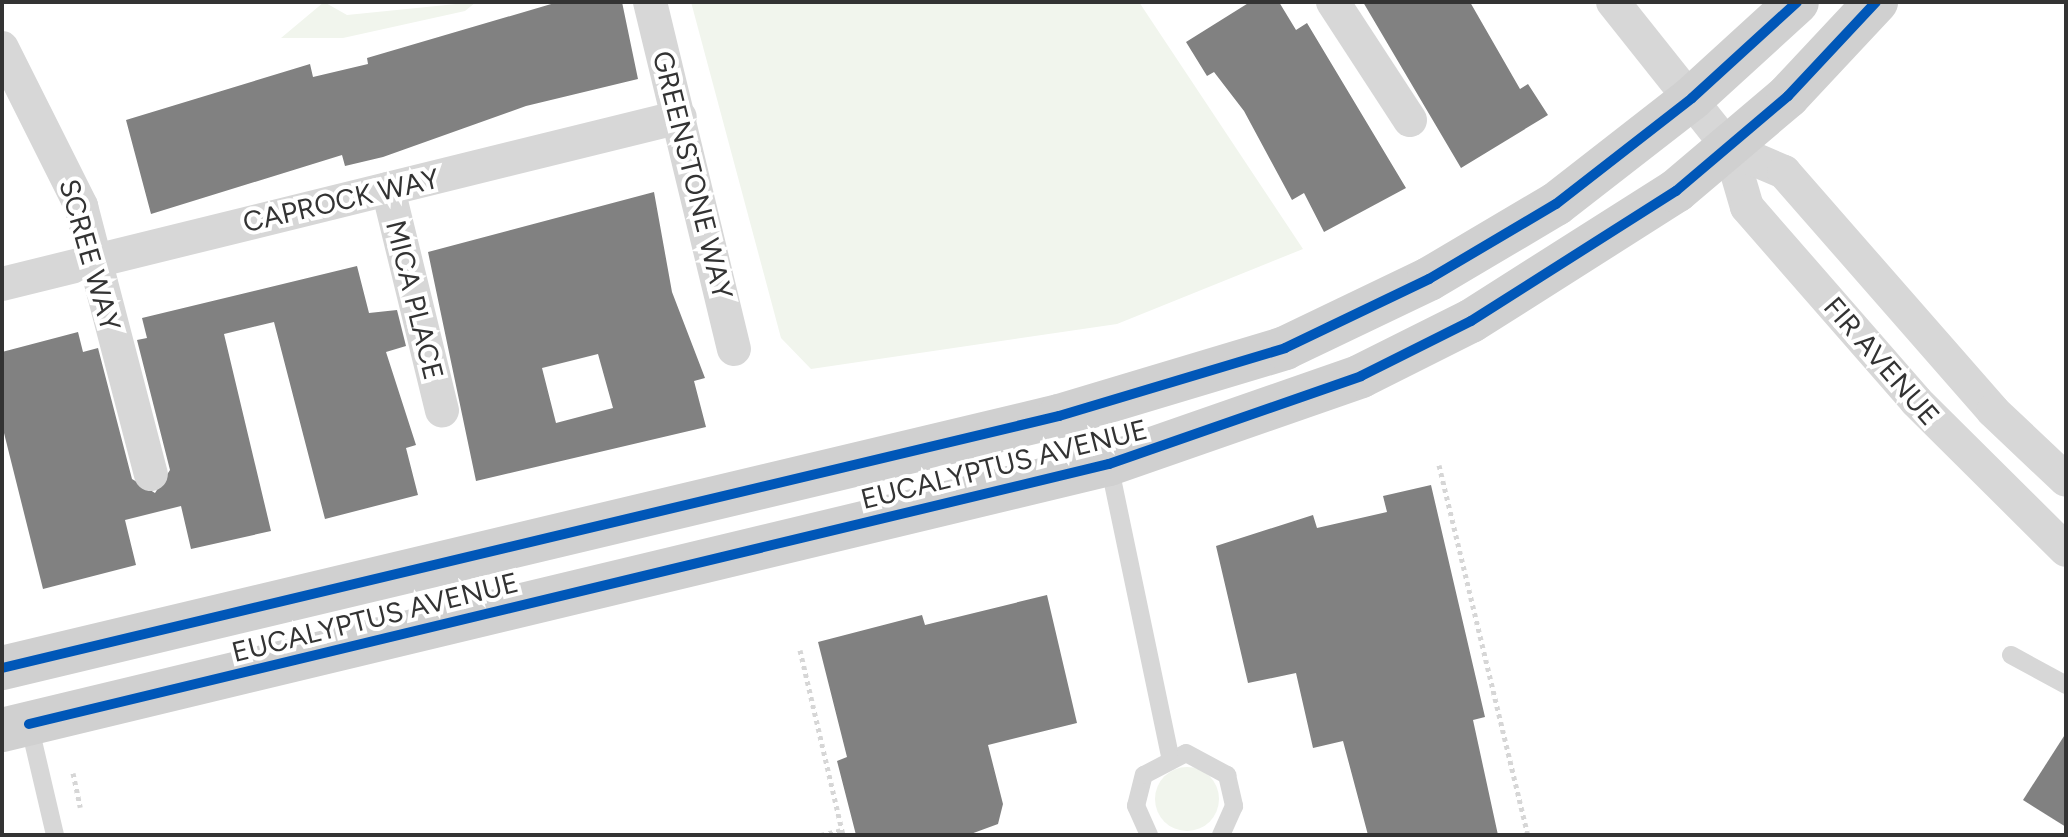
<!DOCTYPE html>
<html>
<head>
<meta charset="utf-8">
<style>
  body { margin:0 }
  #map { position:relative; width:2068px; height:837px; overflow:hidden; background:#fff; font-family:Figtree,sans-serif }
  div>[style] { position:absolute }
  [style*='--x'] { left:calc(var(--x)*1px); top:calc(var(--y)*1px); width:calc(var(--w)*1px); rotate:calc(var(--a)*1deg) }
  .green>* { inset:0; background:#f1f5ed }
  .round { border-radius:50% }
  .building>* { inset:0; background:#818181 }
  .path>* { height:5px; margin-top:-2.5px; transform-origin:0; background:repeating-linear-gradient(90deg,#d6d6d6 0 4px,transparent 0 8px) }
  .service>* { height:18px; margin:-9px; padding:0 9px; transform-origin:9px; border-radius:9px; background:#d7d7d7 }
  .minor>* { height:34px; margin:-17px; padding:0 17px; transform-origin:17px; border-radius:17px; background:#d7d7d7 }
  .secondary>* { height:44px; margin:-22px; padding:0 22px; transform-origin:22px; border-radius:22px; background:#d0d0d0 }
  .cycleway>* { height:10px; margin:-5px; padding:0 5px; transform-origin:5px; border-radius:5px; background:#0057b8 }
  span { translate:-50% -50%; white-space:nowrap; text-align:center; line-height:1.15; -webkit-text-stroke:8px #fff; paint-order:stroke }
  .street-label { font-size:28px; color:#333 }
  .frame { position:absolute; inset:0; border:4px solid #333; pointer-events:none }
</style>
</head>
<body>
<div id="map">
  <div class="green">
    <div style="clip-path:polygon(324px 2px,347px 15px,476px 2px,465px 11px,343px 38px,281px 38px)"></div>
    <div style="clip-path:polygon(691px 2px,1139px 2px,1303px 249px,1117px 324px,811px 369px,781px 338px)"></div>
    <div class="round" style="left:1155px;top:767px;width:64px;height:64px"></div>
  </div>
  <div class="building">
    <div style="clip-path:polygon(558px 2px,622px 2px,638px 79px,526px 106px,383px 157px,345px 166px,342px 155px,151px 214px,126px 120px,310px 64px,313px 77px,368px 64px,367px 58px)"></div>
    <div style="clip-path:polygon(1250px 2px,1279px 2px,1296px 30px,1307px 23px,1406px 188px,1324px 232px,1304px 193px,1292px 200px,1244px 111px,1214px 72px,1207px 76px,1186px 42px)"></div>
    <div style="clip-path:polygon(1363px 2px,1470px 2px,1520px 89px,1528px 84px,1548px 115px,1461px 168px)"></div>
    <div style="clip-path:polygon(evenodd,654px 192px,672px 292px,705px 378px,694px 381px,706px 427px,476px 481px,428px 252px,654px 192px,598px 354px,613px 408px,556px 423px,542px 368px,598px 354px)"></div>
    <div style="clip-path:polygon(357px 266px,369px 313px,397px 310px,406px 346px,386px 352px,416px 445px,406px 448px,418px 495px,325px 519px,274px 322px,224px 334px,271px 531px,191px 549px,181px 506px,125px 520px,136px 565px,43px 589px,2px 425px,2px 352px,78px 332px,83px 352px,98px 348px,132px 479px,155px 493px,170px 470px,137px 340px,147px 338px,142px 318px)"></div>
    <div style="clip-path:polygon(1431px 485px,1485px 717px,1473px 720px,1498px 835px,1368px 835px,1343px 741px,1313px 748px,1296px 673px,1248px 683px,1216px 546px,1313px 515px,1317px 528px,1387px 512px,1383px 496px)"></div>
    <div style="clip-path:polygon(1047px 595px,1077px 723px,988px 745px,1003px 804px,998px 824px,968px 835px,856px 835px,837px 761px,847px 757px,818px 642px,922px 615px,925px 625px)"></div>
    <div style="clip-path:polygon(2066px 733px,2066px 827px,2023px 800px)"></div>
  </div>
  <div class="path">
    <div style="--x:1439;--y:465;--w:381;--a:76.5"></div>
    <div style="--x:800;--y:650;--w:190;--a:76.9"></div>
    <div style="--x:73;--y:773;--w:35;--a:78"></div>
    <div style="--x:821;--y:835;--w:22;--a:-13"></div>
  </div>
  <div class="service">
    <div style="--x:1109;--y:464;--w:298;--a:78.2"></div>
    <div style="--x:2011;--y:655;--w:63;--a:28.6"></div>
    <div style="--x:29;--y:724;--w:114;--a:76.8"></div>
    <div style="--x:1149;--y:835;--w:32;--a:-114"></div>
    <div style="--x:1136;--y:806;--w:32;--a:-76"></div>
    <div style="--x:1144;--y:775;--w:47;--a:-27.6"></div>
    <div style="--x:1186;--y:753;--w:47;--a:28.2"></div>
    <div style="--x:1227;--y:775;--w:32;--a:77"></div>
    <div style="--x:1234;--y:806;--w:32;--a:114"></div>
  </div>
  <div class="minor">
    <div style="--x:650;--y:2;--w:357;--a:76.4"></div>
    <div style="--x:1333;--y:2;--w:141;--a:56.9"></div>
    <div style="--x:1613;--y:2;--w:188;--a:51.5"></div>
    <div style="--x:1730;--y:149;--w:60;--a:73.7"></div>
    <div style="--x:1747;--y:207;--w:257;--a:48.9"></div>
    <div style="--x:1916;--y:401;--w:211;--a:44.8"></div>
    <div style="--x:2;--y:48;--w:177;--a:63.4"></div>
    <div style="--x:81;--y:206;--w:277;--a:75.4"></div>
    <div style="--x:1730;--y:149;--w:59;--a:23.1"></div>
    <div style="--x:1784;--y:172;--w:317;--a:48.8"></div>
    <div style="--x:1993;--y:411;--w:100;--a:43.4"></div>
    <div style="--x:388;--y:189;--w:228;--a:76.3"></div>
    <div style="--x:2;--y:284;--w:698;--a:-13.84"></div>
  </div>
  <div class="secondary">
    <div style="--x:2;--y:668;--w:1087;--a:-13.41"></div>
    <div style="--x:1059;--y:416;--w:236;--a:-16.7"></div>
    <div style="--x:1285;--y:348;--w:160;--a:-25.6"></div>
    <div style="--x:1429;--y:279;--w:147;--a:-30.6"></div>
    <div style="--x:1556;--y:204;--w:172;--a:-37.9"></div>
    <div style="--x:1692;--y:98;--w:142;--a:-42.4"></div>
    <div style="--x:2;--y:730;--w:1139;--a:-13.51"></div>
    <div style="--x:1109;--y:464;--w:267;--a:-19.2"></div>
    <div style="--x:1361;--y:376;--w:123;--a:-26.6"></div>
    <div style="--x:1471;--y:321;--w:243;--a:-32.4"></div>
    <div style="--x:1676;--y:191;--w:147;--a:-40.3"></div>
    <div style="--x:1788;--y:96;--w:129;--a:-46.9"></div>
  </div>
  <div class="cycleway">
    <div style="--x:2;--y:668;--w:1087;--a:-13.41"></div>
    <div style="--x:1059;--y:416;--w:236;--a:-16.7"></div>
    <div style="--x:1285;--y:348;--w:160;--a:-25.6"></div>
    <div style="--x:1429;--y:279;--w:147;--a:-30.6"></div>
    <div style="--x:1556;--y:204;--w:172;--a:-37.9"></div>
    <div style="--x:1692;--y:98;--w:142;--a:-42.4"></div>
    <div style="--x:29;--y:724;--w:1111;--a:-13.54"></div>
    <div style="--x:1109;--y:464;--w:267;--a:-19.2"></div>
    <div style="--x:1361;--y:376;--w:123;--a:-26.6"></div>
    <div style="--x:1471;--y:321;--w:243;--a:-32.4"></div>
    <div style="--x:1676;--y:191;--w:147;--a:-40.3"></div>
    <div style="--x:1788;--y:96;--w:129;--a:-46.9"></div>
  </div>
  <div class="street-label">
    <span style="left:693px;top:175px;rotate:76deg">GREENSTONE WAY</span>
    <span style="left:341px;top:200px;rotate:-13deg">CAPROCK WAY</span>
    <span style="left:90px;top:255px;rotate:74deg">SCREE WAY</span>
    <span style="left:415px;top:300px;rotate:76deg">MICA PLACE</span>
    <span style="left:1882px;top:361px;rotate:49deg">FIR AVENUE</span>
    <span style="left:1004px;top:464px;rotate:-14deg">EUCALYPTUS AVENUE</span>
    <span style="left:375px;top:617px;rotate:-14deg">EUCALYPTUS AVENUE</span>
  </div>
  <div class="frame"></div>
</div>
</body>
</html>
